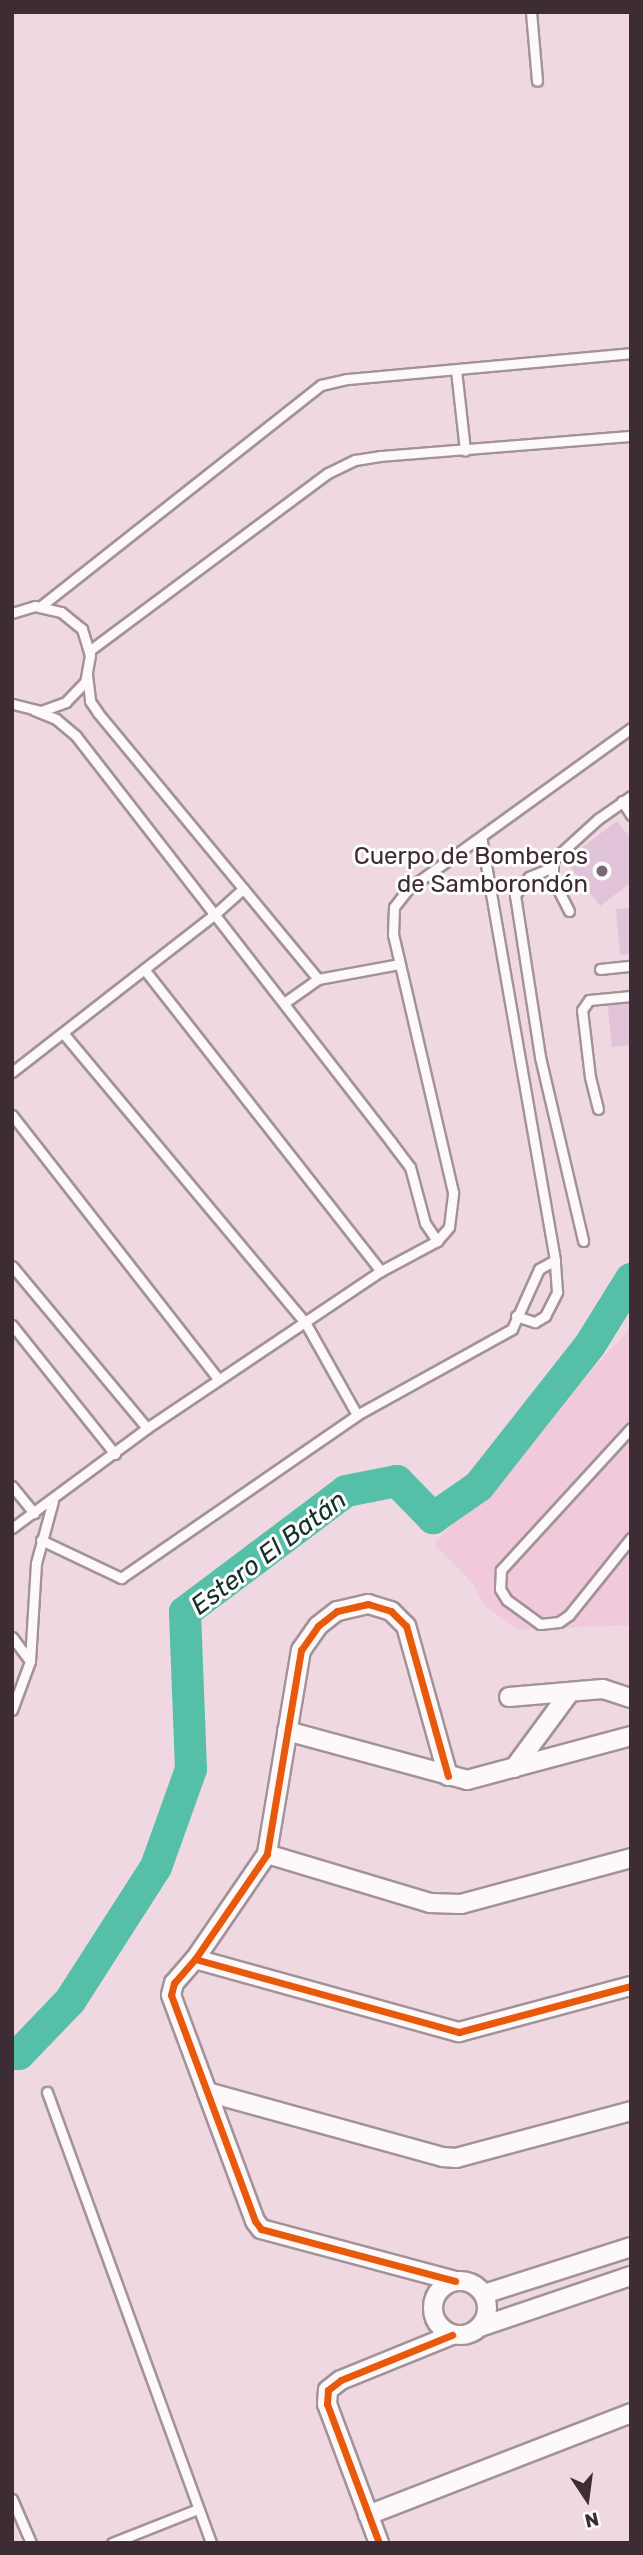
<!DOCTYPE html>
<html>
<head>
<meta charset="utf-8">
<style>
  body { margin:0 }
  #map { position:relative; width:643px; height:2555px; overflow:hidden; background:#efd8e1; font-family:Rubik,sans-serif }
  div>[style] { position:absolute }
  [style*='--x'] { left:calc(var(--x)*1px); top:calc(var(--y)*1px); width:calc(var(--w)*1px); rotate:calc(var(--a)*1deg) }
  .built>* { inset:0; background:#f0cada }
  .river>* { height:32px; margin:-16px; padding:0 16px; transform-origin:16px; border-radius:16px; background:#56bfa8 }
  .building>* { inset:0; background:#e1c4d9 }
  .roads { filter:drop-shadow(2px 0 #a39298) drop-shadow(-2px 0 #a39298) drop-shadow(0 2px #a39298) drop-shadow(0 -2px #a39298) }
  .service>* { height:9px; margin:-4.5px; padding:0 4.5px; transform-origin:4.5px; border-radius:4.5px; background:#fdf9fa }
  .minor>* { height:18px; margin:-9px; padding:0 9px; transform-origin:9px; border-radius:9px; background:#fdf9fa }
  .minor>.ring { margin:-9px; padding:0; box-sizing:content-box; background:none; border:18px solid #fdf9fa; border-radius:50% }
  .cycleway>* { height:7px; margin:-3.5px; padding:0 3.5px; transform-origin:3.5px; border-radius:3.5px; background:#e8590c }
  .dots>* { width:19px; height:19px; translate:-50% -50%; box-sizing:border-box; border:4px solid #fdfdfd; border-radius:50% }
  span { translate:-50% -50%; white-space:nowrap; text-align:center; line-height:1.15; -webkit-text-stroke:6px #fdfdfd; paint-order:stroke }
  .poi-label { font-size:24px; color:#3d2c33 }
  .right { translate:-100% -50%; text-align:right }
  .water-label { font-size:26px; color:#143128; font-style:italic }
  .frame { position:absolute; inset:0; border:14px solid #3d2c33; pointer-events:none }
  .north { position:absolute; left:552px; top:2464px; width:70px; height:70px; -webkit-text-stroke:5px #fdfdfd; paint-order:stroke; rotate:167deg; font-size:19px; font-weight:700; line-height:28px; text-align:center; color:#3d2c33 }
  .north::after { content:''; display:block; margin:auto; width:24px; height:32px; background:#3d2c33; clip-path:polygon(50% 0,100% 100%,50% 72%,0 100%) }
</style>
</head>
<body>
<div id="map">
  <div class="built">
    <div style="clip-path:polygon(631px 1327px,631px 1625px,518px 1630px,484px 1605px,473px 1584px,434px 1544px)"></div>
  </div>
  <div class="river">
    <div style="--x:12;--y:2054;--w:7;--a:0"></div>
    <div style="--x:19;--y:2054;--w:74;--a:-46.1"></div>
    <div style="--x:70;--y:2001;--w:159;--a:-57.3"></div>
    <div style="--x:156;--y:1867;--w:104;--a:-70.3"></div>
    <div style="--x:191;--y:1769;--w:157;--a:-92.2"></div>
    <div style="--x:185;--y:1612;--w:201;--a:-36.9"></div>
    <div style="--x:346;--y:1491;--w:52;--a:-11.1"></div>
    <div style="--x:397;--y:1481;--w:52;--a:45.8"></div>
    <div style="--x:433;--y:1518;--w:56;--a:-34.8"></div>
    <div style="--x:479;--y:1486;--w:179;--a:-51.8"></div>
    <div style="--x:590;--y:1345;--w:78;--a:-58.2"></div>
  </div>
  <div class="building">
    <div style="clip-path:polygon(617px 821px,631px 839px,631px 883px,600px 906px,565px 860px)"></div>
    <div style="clip-path:polygon(631px 908px,631px 954px,620px 955px,616px 909px)"></div>
    <div style="clip-path:polygon(631px 997px,631px 1045px,612px 1047px,607px 1000px)"></div>
  </div>
  <div class="roads">
    <div class="service">
      <div style="--x:531;--y:12;--w:69;--a:85"></div>
      <div style="--x:456;--y:370;--w:81;--a:83.6"></div>
      <div style="--x:41;--y:606;--w:357;--a:-38.3"></div>
      <div style="--x:321;--y:385;--w:27;--a:-13"></div>
      <div style="--x:347;--y:379;--w:285;--a:-5.2"></div>
      <div style="--x:12;--y:613;--w:24;--a:-17"></div>
      <div style="--x:35;--y:606;--w:27;--a:13"></div>
      <div style="--x:61;--y:612;--w:27;--a:39"></div>
      <div style="--x:82;--y:629;--w:27;--a:73"></div>
      <div style="--x:90;--y:655;--w:27;--a:100"></div>
      <div style="--x:85;--y:682;--w:28;--a:134"></div>
      <div style="--x:66;--y:702;--w:27;--a:160"></div>
      <div style="--x:41;--y:711;--w:30;--a:-166"></div>
      <div style="--x:89;--y:651;--w:298;--a:-36.7"></div>
      <div style="--x:328;--y:473;--w:30;--a:-26"></div>
      <div style="--x:355;--y:460;--w:25;--a:-9"></div>
      <div style="--x:380;--y:456;--w:252;--a:-4.6"></div>
      <div style="--x:87;--y:675;--w:26;--a:83"></div>
      <div style="--x:90;--y:701;--w:14;--a:56"></div>
      <div style="--x:98;--y:713;--w:345;--a:50.4"></div>
      <div style="--x:34;--y:710;--w:24;--a:22"></div>
      <div style="--x:56;--y:719;--w:26;--a:40"></div>
      <div style="--x:76;--y:736;--w:514;--a:52.19"></div>
      <div style="--x:391;--y:1142;--w:31;--a:53"></div>
      <div style="--x:410;--y:1167;--w:58;--a:75"></div>
      <div style="--x:425;--y:1223;--w:22;--a:56"></div>
      <div style="--x:622;--y:801;--w:17;--a:57"></div>
      <div style="--x:551;--y:868;--w:24;--a:158"></div>
      <div style="--x:529;--y:877;--w:23;--a:128"></div>
      <div style="--x:515;--y:895;--w:164;--a:81.2"></div>
      <div style="--x:540;--y:1057;--w:189;--a:76.8"></div>
      <div style="--x:569;--y:911;--w:35;--a:-117"></div>
      <div style="--x:553;--y:880;--w:20;--a:-90"></div>
      <div style="--x:553;--y:860;--w:61;--a:-42.3"></div>
      <div style="--x:598;--y:819;--w:40;--a:-34.9"></div>
      <div style="--x:144;--y:969;--w:384;--a:51.9"></div>
      <div style="--x:600;--y:969;--w:31;--a:-6"></div>
      <div style="--x:284;--y:1003;--w:42;--a:-35.2"></div>
      <div style="--x:318;--y:979;--w:82;--a:-10.5"></div>
      <div style="--x:63;--y:1033;--w:379;--a:50.1"></div>
      <div style="--x:306;--y:1324;--w:104;--a:60.7"></div>
      <div style="--x:12;--y:1072;--w:257;--a:-37.9"></div>
      <div style="--x:215;--y:914;--w:38;--a:-42"></div>
      <div style="--x:598;--y:1109;--w:33;--a:-104"></div>
      <div style="--x:590;--y:1077;--w:67;--a:-96.8"></div>
      <div style="--x:582;--y:1010;--w:12;--a:-55"></div>
      <div style="--x:589;--y:1000;--w:42;--a:-5.4"></div>
      <div style="--x:12;--y:1115;--w:335;--a:52"></div>
      <div style="--x:12;--y:1266;--w:211;--a:50.2"></div>
      <div style="--x:516;--y:1316;--w:20;--a:18"></div>
      <div style="--x:535;--y:1322;--w:12;--a:-31"></div>
      <div style="--x:545;--y:1316;--w:27;--a:-63"></div>
      <div style="--x:557;--y:1292;--w:32;--a:-94"></div>
      <div style="--x:12;--y:1325;--w:165;--a:51.4"></div>
      <div style="--x:631;--y:1428;--w:193;--a:132.5"></div>
      <div style="--x:501;--y:1570;--w:19;--a:93"></div>
      <div style="--x:500;--y:1589;--w:13;--a:58"></div>
      <div style="--x:507;--y:1600;--w:41;--a:36"></div>
      <div style="--x:540;--y:1624;--w:19;--a:-6"></div>
      <div style="--x:559;--y:1622;--w:12;--a:-35"></div>
      <div style="--x:569;--y:1615;--w:99;--a:-51.2"></div>
      <div style="--x:12;--y:1486;--w:35;--a:51"></div>
      <div style="--x:12;--y:1528;--w:168;--a:-36.5"></div>
      <div style="--x:147;--y:1428;--w:282;--a:-33.9"></div>
      <div style="--x:381;--y:1271;--w:64;--a:-28.2"></div>
      <div style="--x:437;--y:1241;--w:18;--a:-49"></div>
      <div style="--x:449;--y:1227;--w:35;--a:-83"></div>
      <div style="--x:453;--y:1192;--w:264;--a:-103.1"></div>
      <div style="--x:393;--y:935;--w:28;--a:-88"></div>
      <div style="--x:394;--y:907;--w:23;--a:-52"></div>
      <div style="--x:408;--y:889;--w:275;--a:-35.8"></div>
      <div style="--x:41;--y:1540;--w:89;--a:25.4"></div>
      <div style="--x:121;--y:1578;--w:287;--a:-34.6"></div>
      <div style="--x:357;--y:1415;--w:177;--a:-29"></div>
      <div style="--x:512;--y:1329;--w:66;--a:-65.8"></div>
      <div style="--x:539;--y:1269;--w:18;--a:-29"></div>
      <div style="--x:555;--y:1260;--w:428;--a:-99.9"></div>
      <div style="--x:12;--y:1637;--w:30;--a:53"></div>
      <div style="--x:12;--y:1710;--w:52;--a:-69.8"></div>
      <div style="--x:30;--y:1661;--w:98;--a:-86.5"></div>
      <div style="--x:36;--y:1563;--w:64;--a:-74.7"></div>
      <div style="--x:47;--y:2092;--w:480;--a:70"></div>
      <div style="--x:12;--y:2499;--w:48;--a:66.6"></div>
      <div style="--x:112;--y:2543;--w:92;--a:-21.6"></div>
    </div>
    <div class="minor">
      <div style="--x:509;--y:1697;--w:94;--a:-4.9"></div>
      <div style="--x:603;--y:1689;--w:29;--a:18"></div>
      <div style="--x:287;--y:1731;--w:187;--a:15.2"></div>
      <div style="--x:467;--y:1780;--w:170;--a:-15"></div>
      <div style="--x:514;--y:1768;--w:94;--a:-53.6"></div>
      <div style="--x:448;--y:1776;--w:156;--a:-105.6"></div>
      <div style="--x:406;--y:1626;--w:21;--a:-135"></div>
      <div style="--x:391;--y:1611;--w:24;--a:-163"></div>
      <div style="--x:368;--y:1604;--w:32;--a:167"></div>
      <div style="--x:337;--y:1611;--w:24;--a:142"></div>
      <div style="--x:318;--y:1626;--w:29;--a:125"></div>
      <div style="--x:301;--y:1650;--w:207;--a:99.5"></div>
      <div style="--x:267;--y:1854;--w:127;--a:124.4"></div>
      <div style="--x:195;--y:1959;--w:32;--a:131"></div>
      <div style="--x:174;--y:1983;--w:12;--a:104"></div>
      <div style="--x:171;--y:1995;--w:241;--a:69.6"></div>
      <div style="--x:255;--y:2221;--w:10;--a:53"></div>
      <div style="--x:261;--y:2229;--w:201;--a:15"></div>
      <div style="--x:267;--y:1854;--w:170;--a:16.7"></div>
      <div style="--x:430;--y:1903;--w:31;--a:2"></div>
      <div style="--x:461;--y:1904;--w:176;--a:-15.1"></div>
      <div style="--x:195;--y:1959;--w:274;--a:15.5"></div>
      <div style="--x:459;--y:2032;--w:178;--a:-15"></div>
      <div style="--x:207;--y:2092;--w:245;--a:15.4"></div>
      <div style="--x:443;--y:2157;--w:13;--a:4"></div>
      <div style="--x:456;--y:2158;--w:181;--a:-15"></div>
      <div class="ring" style="left:433px;top:2281px;width:36px;height:36px"></div>
      <div style="--x:484;--y:2294;--w:154;--a:-17.7"></div>
      <div style="--x:480;--y:2327;--w:159;--a:-18.7"></div>
      <div style="--x:368;--y:2515;--w:282;--a:-21.2"></div>
      <div style="--x:379;--y:2543;--w:148;--a:-110.5"></div>
      <div style="--x:327;--y:2404;--w:14;--a:-86"></div>
      <div style="--x:328;--y:2390;--w:16;--a:-38"></div>
      <div style="--x:341;--y:2380;--w:120;--a:-22.1"></div>
    </div>
  </div>
  <div class="cycleway">
    <div style="--x:448;--y:1776;--w:156;--a:-105.6"></div>
    <div style="--x:406;--y:1626;--w:21;--a:-135"></div>
    <div style="--x:391;--y:1611;--w:24;--a:-163"></div>
    <div style="--x:368;--y:1604;--w:32;--a:167"></div>
    <div style="--x:337;--y:1611;--w:24;--a:142"></div>
    <div style="--x:318;--y:1626;--w:29;--a:125"></div>
    <div style="--x:301;--y:1650;--w:207;--a:99.5"></div>
    <div style="--x:267;--y:1854;--w:127;--a:124.4"></div>
    <div style="--x:195;--y:1959;--w:32;--a:131"></div>
    <div style="--x:174;--y:1983;--w:12;--a:104"></div>
    <div style="--x:171;--y:1995;--w:241;--a:69.6"></div>
    <div style="--x:255;--y:2221;--w:10;--a:53"></div>
    <div style="--x:261;--y:2229;--w:201;--a:15"></div>
    <div style="--x:195;--y:1959;--w:274;--a:15.5"></div>
    <div style="--x:459;--y:2032;--w:178;--a:-15"></div>
    <div style="--x:379;--y:2543;--w:148;--a:-110.5"></div>
    <div style="--x:327;--y:2404;--w:14;--a:-86"></div>
    <div style="--x:328;--y:2390;--w:16;--a:-38"></div>
    <div style="--x:341;--y:2380;--w:120;--a:-22.1"></div>
  </div>
  <div class="dots">
    <div style="left:602px;top:871px;background:#7b6870"></div>
  </div>
  <div class="poi-label">
    <span class="right" style="left:588px;top:871px">Cuerpo de Bomberos<br>de Samborondón</span>
  </div>
  <div class="water-label">
    <span style="left:269px;top:1553px;rotate:-37deg">Estero El Batán</span>
  </div>
  <div class="frame"></div>
  <div class="north">N</div>
</div>
</body>
</html>
